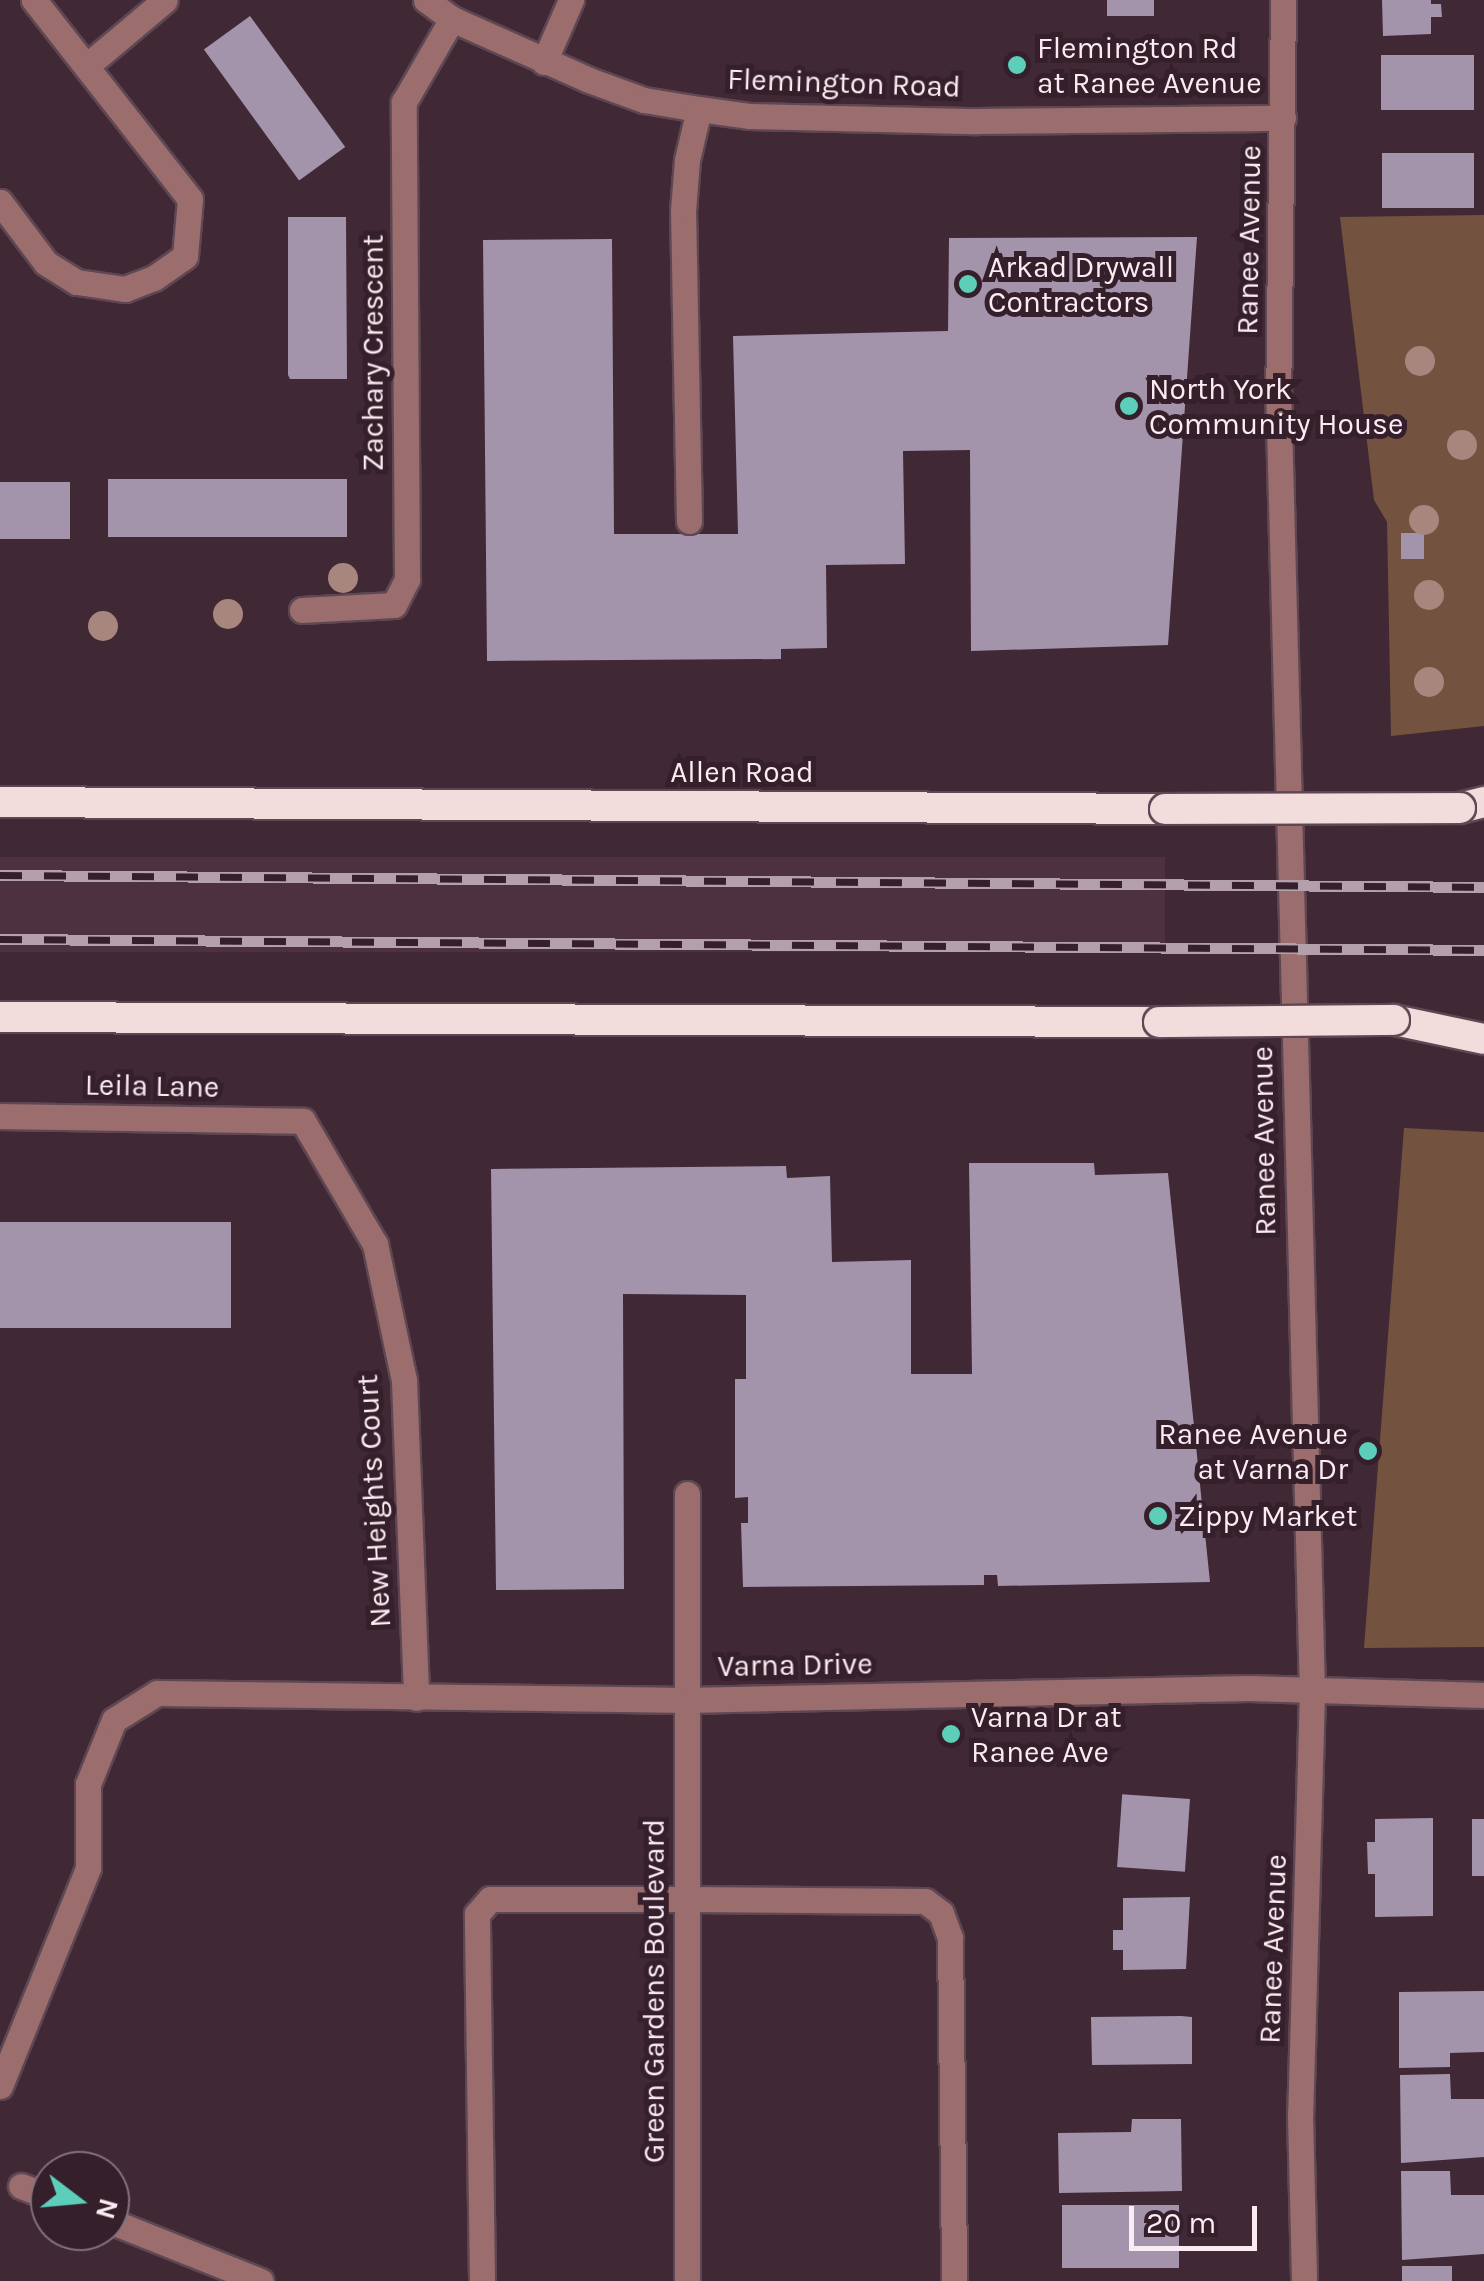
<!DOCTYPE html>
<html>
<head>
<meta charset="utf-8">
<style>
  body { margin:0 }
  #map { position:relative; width:1484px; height:2281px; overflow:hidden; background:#402835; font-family:Karla,sans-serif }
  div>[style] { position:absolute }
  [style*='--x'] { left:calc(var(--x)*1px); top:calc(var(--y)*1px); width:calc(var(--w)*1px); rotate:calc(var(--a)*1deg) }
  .built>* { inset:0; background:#4e3141; transform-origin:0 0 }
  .green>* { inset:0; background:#73533f }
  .building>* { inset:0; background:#a394ac; transform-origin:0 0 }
  .roads { filter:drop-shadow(2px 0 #5e4753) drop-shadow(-2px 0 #5e4753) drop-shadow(0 2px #5e4753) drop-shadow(0 -2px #5e4753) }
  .minor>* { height:25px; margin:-12.5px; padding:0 12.5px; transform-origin:12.5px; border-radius:12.5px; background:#9b6e6d }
  .highway>* { height:30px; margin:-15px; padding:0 15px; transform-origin:15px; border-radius:15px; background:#f3dcdc }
  .rail>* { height:11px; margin-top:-5.5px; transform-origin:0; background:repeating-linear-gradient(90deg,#351f2b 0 22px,#b3a0aa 0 44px); box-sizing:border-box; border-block:2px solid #b3a0aa }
  .bridges { filter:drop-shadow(2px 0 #5e4753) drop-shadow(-2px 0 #5e4753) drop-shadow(0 2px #5e4753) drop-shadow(0 -2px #5e4753) }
  .highway-bridge>* { height:30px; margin:-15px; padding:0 15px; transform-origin:15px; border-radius:15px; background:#f3dcdc }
  .trees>* { width:30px; height:30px; margin:-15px; border-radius:50%; background:#a7867e }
  .dots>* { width:28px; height:28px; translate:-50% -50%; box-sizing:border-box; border:5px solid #351f2b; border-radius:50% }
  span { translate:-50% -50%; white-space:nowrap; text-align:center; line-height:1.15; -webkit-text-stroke:10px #351f2b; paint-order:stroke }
  .poi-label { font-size:30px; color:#fbebf3 }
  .left { translate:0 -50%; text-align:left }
  .right { translate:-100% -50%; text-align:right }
  .street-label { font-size:30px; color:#fbebf3 }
  .north { position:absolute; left:30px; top:2151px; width:100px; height:100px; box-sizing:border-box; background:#351f2b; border:2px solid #84717b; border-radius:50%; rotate:106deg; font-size:28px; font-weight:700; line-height:40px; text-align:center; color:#fbebf3 }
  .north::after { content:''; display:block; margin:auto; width:35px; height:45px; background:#5cceba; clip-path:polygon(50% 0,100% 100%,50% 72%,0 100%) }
  .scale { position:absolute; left:1129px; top:2206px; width:128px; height:45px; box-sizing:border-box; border:5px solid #fbebf3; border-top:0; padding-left:12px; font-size:30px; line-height:35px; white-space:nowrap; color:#fbebf3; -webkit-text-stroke:8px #351f2b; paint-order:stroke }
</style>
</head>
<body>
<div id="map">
  <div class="built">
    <div style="left:0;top:857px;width:1165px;height:95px"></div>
  </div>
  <div class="green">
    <div style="clip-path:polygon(1484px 215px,1484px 726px,1391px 736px,1387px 522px,1374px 500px,1340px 217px)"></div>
    <div style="clip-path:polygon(1404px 1128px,1484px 1132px,1484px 1647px,1364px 1648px)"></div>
  </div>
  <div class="building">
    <div style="left:1107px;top:0;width:47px;height:16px"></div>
    <div style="clip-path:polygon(1382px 0,1431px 0,1431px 4px,1441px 4px,1442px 17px,1431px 17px,1431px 34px,1383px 36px)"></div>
    <div style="left:250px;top:16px;width:162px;height:57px;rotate:54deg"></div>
    <div style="left:1474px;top:55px;width:55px;height:93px;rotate:90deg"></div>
    <div style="left:1474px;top:153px;width:55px;height:92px;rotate:90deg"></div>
    <div style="clip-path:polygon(288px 217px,346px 217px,347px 379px,290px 379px,288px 375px)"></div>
    <div style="clip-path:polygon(1197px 237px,1168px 645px,971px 651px,970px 450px,903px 451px,905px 564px,826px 565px,827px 648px,781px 649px,781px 659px,487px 661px,483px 240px,612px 239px,614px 534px,738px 534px,733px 336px,948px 331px,949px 238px)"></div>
    <div style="left:347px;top:479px;width:58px;height:239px;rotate:90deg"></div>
    <div style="left:0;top:482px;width:70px;height:57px"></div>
    <div style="left:1401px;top:533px;width:23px;height:26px"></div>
    <div style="clip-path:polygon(969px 1163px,1094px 1163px,1095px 1175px,1168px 1173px,1210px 1582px,998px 1586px,997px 1575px,984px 1575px,984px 1585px,743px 1587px,741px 1523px,748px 1523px,748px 1497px,735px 1498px,735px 1379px,746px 1379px,746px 1295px,623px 1294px,624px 1589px,496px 1590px,491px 1169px,786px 1166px,787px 1178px,830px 1176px,832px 1262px,911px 1260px,911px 1374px,972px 1374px)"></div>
    <div style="left:231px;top:1222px;width:106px;height:231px;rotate:90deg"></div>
    <div style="left:1190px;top:1799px;width:73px;height:68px;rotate:94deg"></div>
    <div style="clip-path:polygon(1433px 1818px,1433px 1916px,1375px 1917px,1375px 1874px,1368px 1874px,1367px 1842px,1375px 1842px,1375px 1819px)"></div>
    <div style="left:1472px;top:1819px;width:12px;height:57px"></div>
    <div style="clip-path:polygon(1190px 1897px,1186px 1969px,1123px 1970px,1123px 1950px,1113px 1950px,1113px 1930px,1123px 1930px,1123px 1898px)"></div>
    <div style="clip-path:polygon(1484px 1991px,1484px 2052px,1450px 2053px,1450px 2067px,1399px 2068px,1399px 1992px)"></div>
    <div style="clip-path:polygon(1181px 2016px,1192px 2017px,1192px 2064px,1092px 2065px,1091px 2017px)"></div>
    <div style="clip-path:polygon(1450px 2074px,1451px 2099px,1484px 2099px,1484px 2157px,1401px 2163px,1400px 2075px)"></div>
    <div style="clip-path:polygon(1132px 2119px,1181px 2119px,1182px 2191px,1059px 2193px,1058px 2133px,1131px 2132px)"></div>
    <div style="clip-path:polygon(1401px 2171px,1450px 2171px,1451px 2195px,1484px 2195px,1484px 2254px,1402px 2260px)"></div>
    <div style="left:1179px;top:2205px;width:63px;height:117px;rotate:90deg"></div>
    <div style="left:1452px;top:2266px;width:15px;height:50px;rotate:90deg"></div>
  </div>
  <div class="roads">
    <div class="minor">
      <div style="--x:426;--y:0;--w:32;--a:36"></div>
      <div style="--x:452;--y:19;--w:150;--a:24"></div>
      <div style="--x:589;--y:80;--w:59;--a:20"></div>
      <div style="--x:644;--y:100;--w:56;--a:9.3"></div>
      <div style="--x:699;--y:109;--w:50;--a:8"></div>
      <div style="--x:749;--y:116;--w:228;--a:1.3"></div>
      <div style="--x:977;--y:121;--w:306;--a:-0.6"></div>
      <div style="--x:1283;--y:0;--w:385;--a:90.7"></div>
      <div style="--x:1278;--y:385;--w:1307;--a:88.51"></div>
      <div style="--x:1312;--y:1692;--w:422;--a:91.6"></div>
      <div style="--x:1300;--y:2114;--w:167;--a:88.6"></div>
      <div style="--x:544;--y:62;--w:68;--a:-66.5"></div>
      <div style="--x:89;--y:64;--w:99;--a:-40.1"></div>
      <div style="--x:0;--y:202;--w:76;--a:53"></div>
      <div style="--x:46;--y:263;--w:36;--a:32"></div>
      <div style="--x:77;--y:282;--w:49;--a:8.3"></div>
      <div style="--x:125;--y:289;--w:31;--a:-21"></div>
      <div style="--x:154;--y:278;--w:38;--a:-35"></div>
      <div style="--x:185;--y:256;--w:57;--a:-85"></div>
      <div style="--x:190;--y:199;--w:253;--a:-128.1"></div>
      <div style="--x:689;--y:521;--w:310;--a:-91.1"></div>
      <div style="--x:683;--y:211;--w:51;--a:-85.5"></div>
      <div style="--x:687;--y:160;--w:52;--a:-76.8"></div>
      <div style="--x:302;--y:610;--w:92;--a:-3.1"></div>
      <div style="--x:394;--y:605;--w:29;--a:-63"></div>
      <div style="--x:407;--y:579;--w:477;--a:-90.4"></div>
      <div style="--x:404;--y:102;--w:96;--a:-60"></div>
      <div style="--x:0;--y:1116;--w:303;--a:0.9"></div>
      <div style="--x:303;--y:1121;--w:143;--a:59.7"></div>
      <div style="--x:375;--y:1244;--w:139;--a:78"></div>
      <div style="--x:404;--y:1380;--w:318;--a:87.8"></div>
      <div style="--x:687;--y:1494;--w:787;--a:90"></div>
      <div style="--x:0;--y:2086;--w:235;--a:-68"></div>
      <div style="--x:88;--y:1868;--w:84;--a:-90"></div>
      <div style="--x:88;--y:1784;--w:69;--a:-67.9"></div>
      <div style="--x:114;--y:1720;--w:51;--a:-32.1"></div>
      <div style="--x:157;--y:1693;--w:528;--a:0.76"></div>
      <div style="--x:685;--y:1700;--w:564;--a:-1.22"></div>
      <div style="--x:1249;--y:1688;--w:235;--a:1.7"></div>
      <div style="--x:21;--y:2186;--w:31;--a:21"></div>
      <div style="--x:110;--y:2221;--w:162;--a:21.7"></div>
      <div style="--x:482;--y:2281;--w:367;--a:-90.8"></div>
      <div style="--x:477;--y:1914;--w:20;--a:-49"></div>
      <div style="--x:490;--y:1899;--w:197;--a:0"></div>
      <div style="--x:687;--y:1899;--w:238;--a:0.5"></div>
      <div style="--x:925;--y:1901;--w:20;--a:37"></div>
      <div style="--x:941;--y:1913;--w:27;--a:70"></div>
      <div style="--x:950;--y:1938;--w:343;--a:89.3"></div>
    </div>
    <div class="highway">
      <div style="--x:0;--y:802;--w:1165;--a:0.34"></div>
      <div style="--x:1460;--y:808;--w:25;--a:-14"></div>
      <div style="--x:0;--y:1017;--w:1159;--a:0.25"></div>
      <div style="--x:1394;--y:1020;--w:92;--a:11.9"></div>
    </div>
  </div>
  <div class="rail">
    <div style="--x:0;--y:875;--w:1484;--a:0.46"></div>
    <div style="--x:0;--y:939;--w:1484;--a:0.42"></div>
  </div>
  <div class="bridges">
    <div class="highway-bridge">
      <div style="--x:1165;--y:809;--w:295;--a:-0.2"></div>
      <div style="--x:1159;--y:1022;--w:235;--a:-0.5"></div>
    </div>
  </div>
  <div class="trees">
    <div style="left:1420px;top:361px"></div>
    <div style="left:1462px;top:445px"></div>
    <div style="left:1424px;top:520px"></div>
    <div style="left:343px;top:578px"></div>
    <div style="left:1429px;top:595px"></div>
    <div style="left:228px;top:614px"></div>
    <div style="left:103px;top:626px"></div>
    <div style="left:1429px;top:682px"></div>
  </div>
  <div class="dots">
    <div style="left:1017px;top:65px;background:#5cceba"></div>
    <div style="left:968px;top:284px;background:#5cceba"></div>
    <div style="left:1129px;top:406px;background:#5cceba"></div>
    <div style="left:1368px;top:1451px;background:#5cceba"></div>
    <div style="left:1158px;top:1516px;background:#5cceba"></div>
    <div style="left:951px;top:1734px;background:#5cceba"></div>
  </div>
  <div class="poi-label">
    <span class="left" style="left:1037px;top:65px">Flemington Rd<br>at Ranee Avenue</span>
    <span class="left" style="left:988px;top:284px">Arkad Drywall<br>Contractors</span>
    <span class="left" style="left:1149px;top:406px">North York<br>Community House</span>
    <span class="right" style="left:1348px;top:1451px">Ranee Avenue<br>at Varna Dr</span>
    <span class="left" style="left:1178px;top:1516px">Zippy Market</span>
    <span class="left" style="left:971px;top:1734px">Varna Dr at<br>Ranee Ave</span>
  </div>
  <div class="street-label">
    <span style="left:844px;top:83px;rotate:2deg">Flemington Road</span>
    <span style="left:1249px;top:240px;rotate:-89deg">Ranee Avenue</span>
    <span style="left:373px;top:353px;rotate:-90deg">Zachary Crescent</span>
    <span style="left:742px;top:772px">Allen Road</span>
    <span style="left:152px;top:1086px;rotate:1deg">Leila Lane</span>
    <span style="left:1264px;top:1141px;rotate:-91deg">Ranee Avenue</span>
    <span style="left:374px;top:1501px;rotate:-93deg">New Heights Court</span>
    <span style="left:795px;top:1665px;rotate:-1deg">Varna Drive</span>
    <span style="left:1273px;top:1949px;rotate:-88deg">Ranee Avenue</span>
    <span style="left:654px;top:1991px;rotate:-90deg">Green Gardens Boulevard</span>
  </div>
  <div class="north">N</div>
  <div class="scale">20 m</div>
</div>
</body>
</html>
